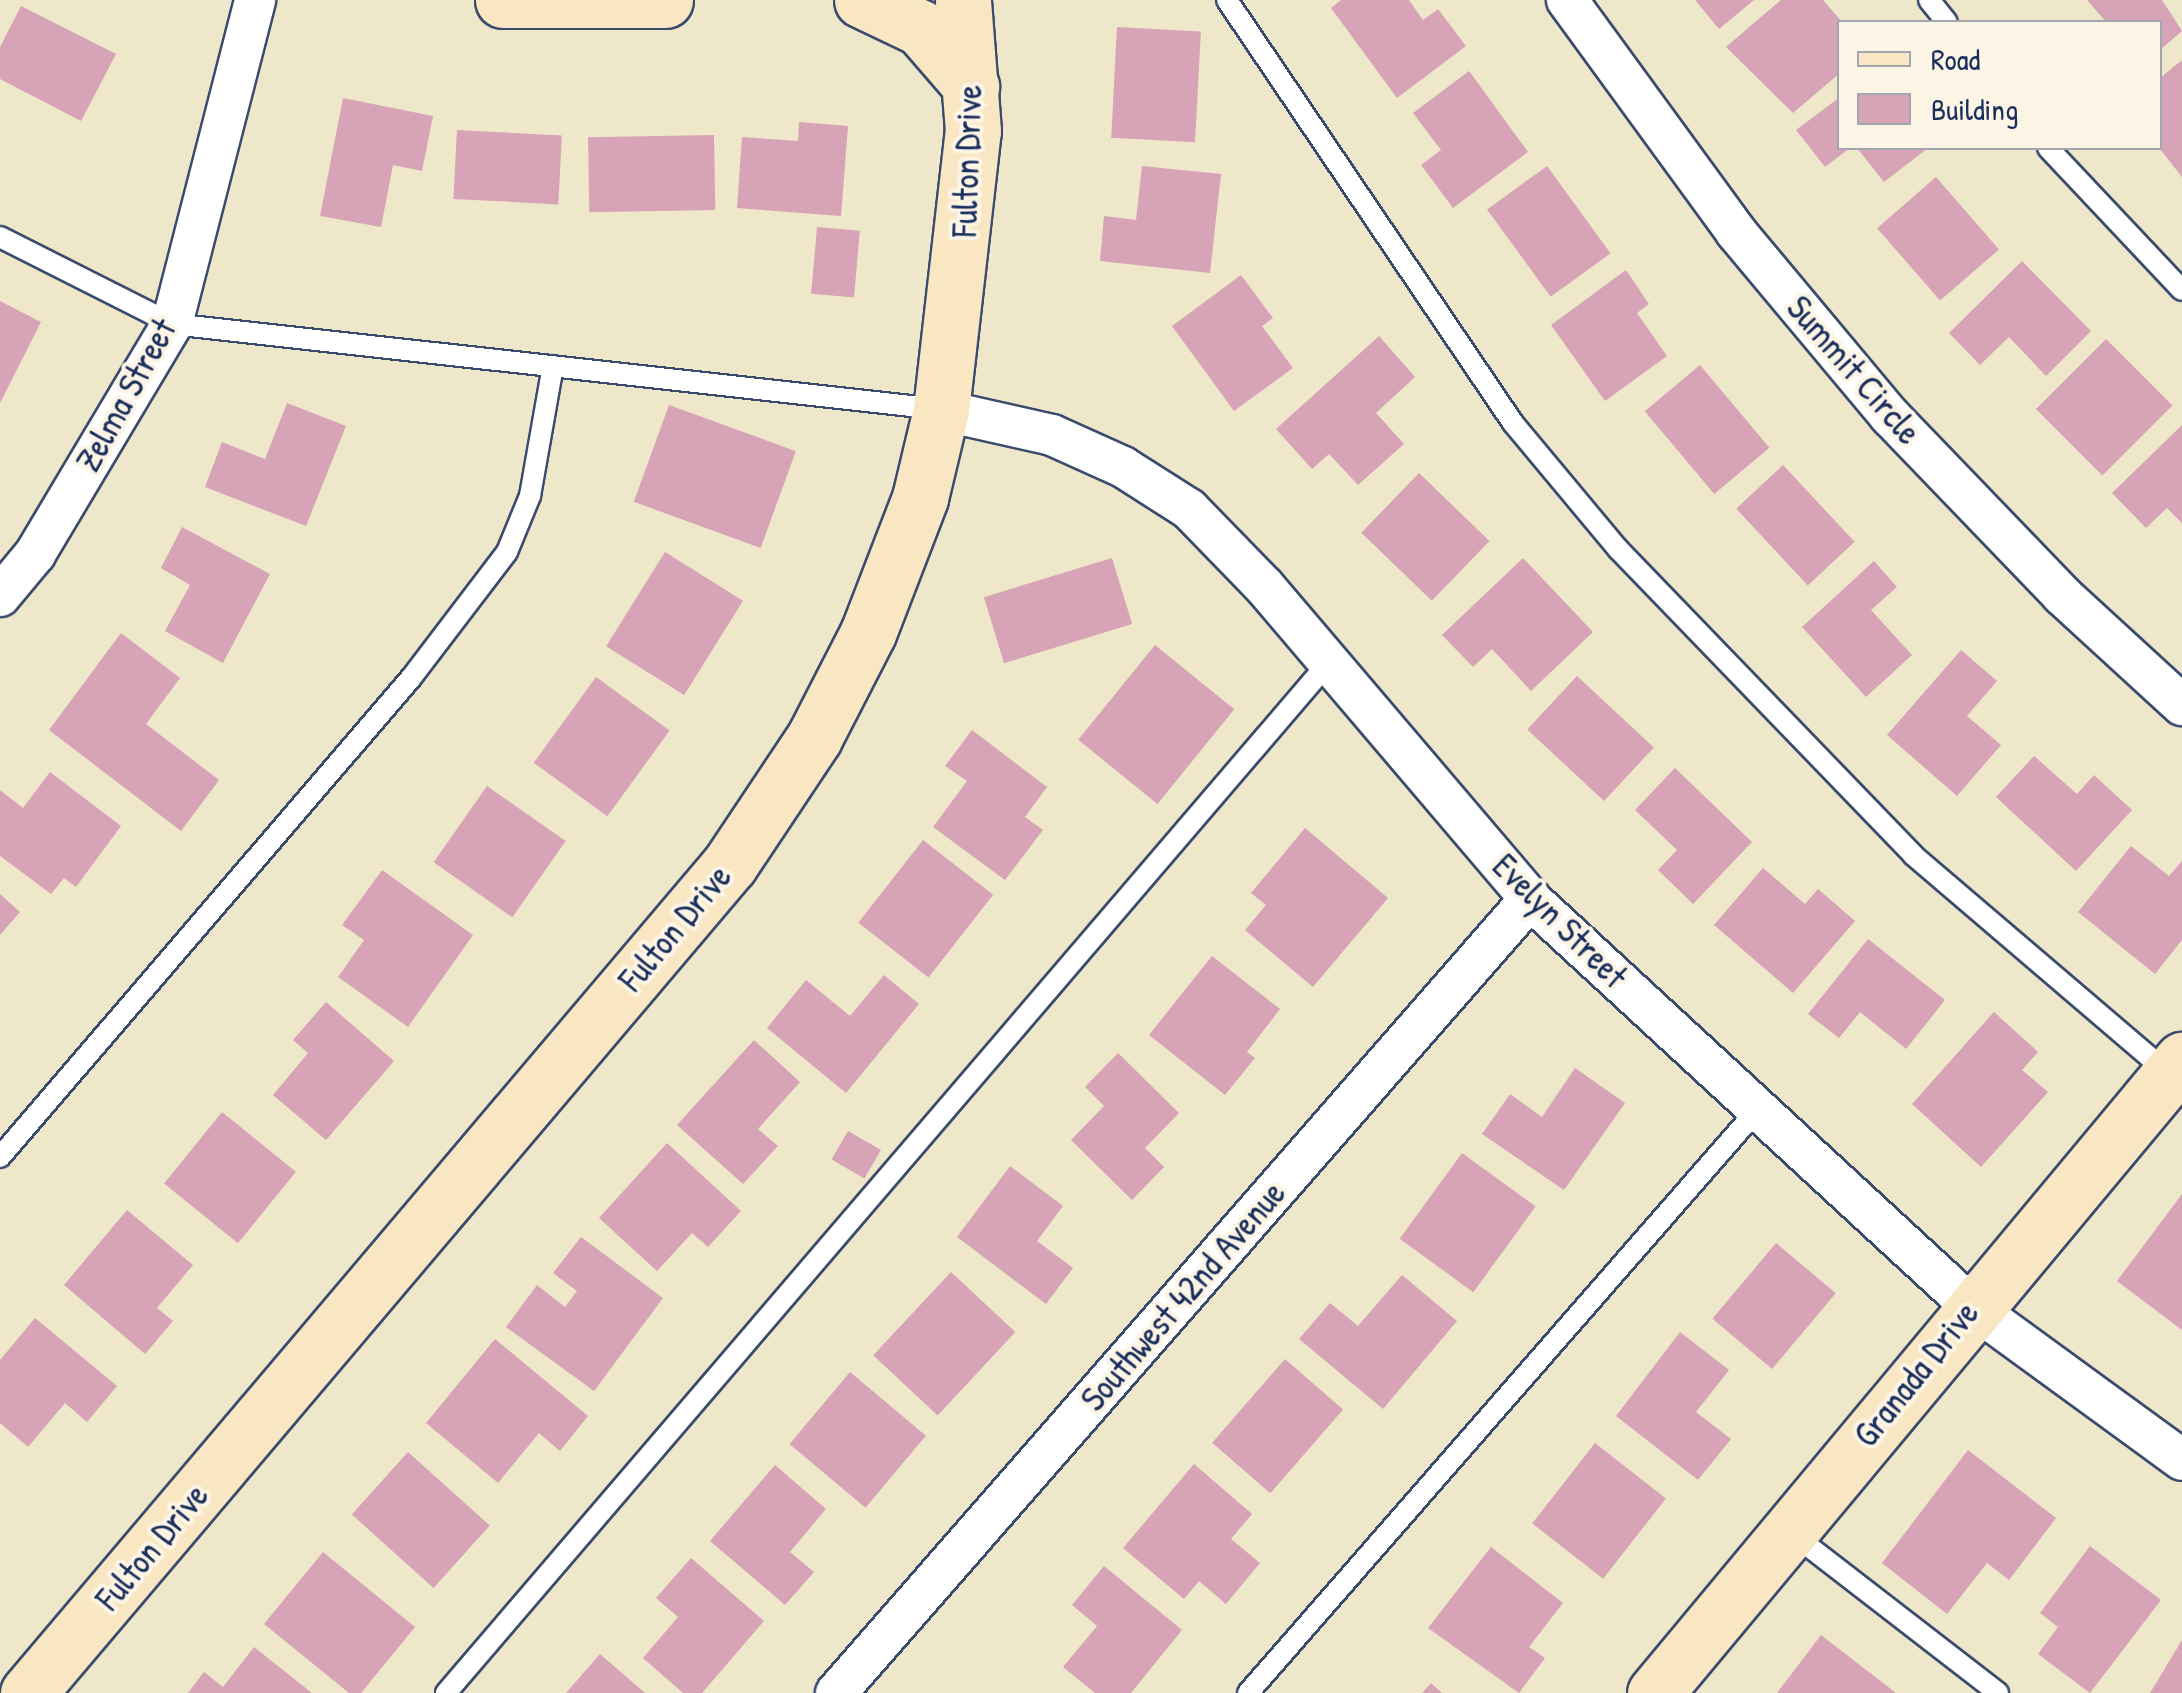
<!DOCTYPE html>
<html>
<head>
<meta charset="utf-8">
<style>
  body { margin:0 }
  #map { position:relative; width:2182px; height:1693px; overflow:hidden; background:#efe7c9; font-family:"Patrick Hand",sans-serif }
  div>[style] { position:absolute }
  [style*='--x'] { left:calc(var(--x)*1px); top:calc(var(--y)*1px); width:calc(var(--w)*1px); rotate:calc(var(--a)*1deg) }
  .building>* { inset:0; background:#d6a4b6; transform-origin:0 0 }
  .roads { filter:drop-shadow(2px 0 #3b4b6e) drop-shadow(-2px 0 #3b4b6e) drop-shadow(0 2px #3b4b6e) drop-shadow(0 -2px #3b4b6e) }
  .lane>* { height:20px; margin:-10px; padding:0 10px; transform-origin:10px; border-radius:10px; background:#fff }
  .street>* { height:40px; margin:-20px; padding:0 20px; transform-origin:20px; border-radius:20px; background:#fff }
  .secondary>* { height:55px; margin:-27.5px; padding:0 27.5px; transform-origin:27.5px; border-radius:27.5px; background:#f9e7c3 }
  span { translate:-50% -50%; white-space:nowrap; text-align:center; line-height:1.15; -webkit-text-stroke:8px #fcf5e5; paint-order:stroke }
  .street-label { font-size:35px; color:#1b2f5e }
  .legend { position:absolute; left:1837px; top:20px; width:325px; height:130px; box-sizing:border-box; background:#fcf5e5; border:2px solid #a2a6af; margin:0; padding:12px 18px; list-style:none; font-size:30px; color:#1b2f5e }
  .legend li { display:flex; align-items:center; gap:20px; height:50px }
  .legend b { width:50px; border:2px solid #a2a6af }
</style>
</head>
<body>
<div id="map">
  <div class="building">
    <div style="clip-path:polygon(1341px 0,1409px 0,1423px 20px,1438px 9px,1466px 46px,1397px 98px,1331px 8px)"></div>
    <div style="clip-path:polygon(1695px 0,1754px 0,1719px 29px)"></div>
    <div style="clip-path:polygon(1781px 0,1823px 0,1842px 22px,1840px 73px,1793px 113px,1726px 47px)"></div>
    <div style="clip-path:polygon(2087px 0,2162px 0,2182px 31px,2160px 50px,2160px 22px,2106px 22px)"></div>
    <div style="clip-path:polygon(21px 6px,116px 54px,81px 121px,0 79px,0 47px)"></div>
    <div style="left:1117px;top:27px;width:84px;height:111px;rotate:3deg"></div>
    <div style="clip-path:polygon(2182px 60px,2182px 177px,2160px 149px,2160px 78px)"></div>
    <div style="clip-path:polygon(1469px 71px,1528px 152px,1453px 208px,1421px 165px,1441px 150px,1413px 113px)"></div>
    <div style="clip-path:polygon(1840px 97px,1840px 148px,1850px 148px,1825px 167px,1796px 130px)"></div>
    <div style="clip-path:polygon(343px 98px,433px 116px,422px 171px,393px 165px,381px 227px,320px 216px)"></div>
    <div style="clip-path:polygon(799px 122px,848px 126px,841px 216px,737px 208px,742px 137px,798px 141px)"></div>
    <div style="left:457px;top:130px;width:105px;height:69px;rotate:3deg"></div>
    <div style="left:714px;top:135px;width:75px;height:126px;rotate:89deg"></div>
    <div style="clip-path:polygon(1857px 148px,1928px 148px,1884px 182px)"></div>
    <div style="clip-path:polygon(1142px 166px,1221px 174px,1210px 273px,1100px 261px,1104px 216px,1136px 220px)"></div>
    <div style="left:1547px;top:166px;width:108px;height:74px;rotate:54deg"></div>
    <div style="left:1936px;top:177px;width:96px;height:78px;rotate:49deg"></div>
    <div style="left:817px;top:227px;width:43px;height:67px;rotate:5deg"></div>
    <div style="clip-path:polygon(2022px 261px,2091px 331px,2046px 376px,2009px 337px,1980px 365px,1949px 333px)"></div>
    <div style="clip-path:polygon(1626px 270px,1649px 304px,1637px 313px,1667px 356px,1605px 401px,1551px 325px)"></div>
    <div style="clip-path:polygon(1241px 275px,1273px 318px,1262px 326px,1293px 368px,1234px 411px,1172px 326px)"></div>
    <div style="clip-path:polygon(0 301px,41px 322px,0 403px)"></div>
    <div style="clip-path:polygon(1379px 336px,1415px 377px,1376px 413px,1404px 444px,1358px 485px,1329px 454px,1312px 469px,1276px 429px)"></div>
    <div style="left:2106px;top:339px;width:94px;height:99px;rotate:45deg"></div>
    <div style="left:1700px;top:365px;width:108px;height:72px;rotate:50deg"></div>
    <div style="clip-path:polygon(287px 403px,346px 426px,306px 526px,205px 487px,222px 442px,265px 459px)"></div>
    <div style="left:669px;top:405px;width:135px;height:103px;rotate:20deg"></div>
    <div style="clip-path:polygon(2182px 425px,2182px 523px,2167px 508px,2146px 528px,2112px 493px)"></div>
    <div style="left:1783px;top:465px;width:105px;height:64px;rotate:47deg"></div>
    <div style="left:1419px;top:473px;width:98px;height:83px;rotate:44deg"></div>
    <div style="clip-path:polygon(182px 527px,270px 574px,223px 663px,165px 631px,190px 585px,161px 568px)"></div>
    <div style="left:665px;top:552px;width:92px;height:111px;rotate:32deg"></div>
    <div style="left:1112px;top:558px;width:69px;height:134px;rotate:73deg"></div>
    <div style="clip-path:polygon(1523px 558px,1593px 632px,1531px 691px,1492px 649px,1473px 667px,1442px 635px)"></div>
    <div style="clip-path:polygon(1874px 561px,1897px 587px,1871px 610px,1912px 655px,1866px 697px,1802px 627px)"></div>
    <div style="clip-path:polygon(121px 633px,180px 678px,146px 724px,219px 780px,181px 831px,49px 730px)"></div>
    <div style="left:1155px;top:645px;width:102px;height:122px;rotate:39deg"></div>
    <div style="clip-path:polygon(1961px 650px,1997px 681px,1967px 716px,2001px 745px,1957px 796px,1887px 735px)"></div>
    <div style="left:1577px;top:676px;width:105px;height:73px;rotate:43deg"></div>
    <div style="left:596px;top:677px;width:91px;height:106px;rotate:36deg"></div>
    <div style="clip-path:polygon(972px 730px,1047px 787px,1025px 817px,1043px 830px,1005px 880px,933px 827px,967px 781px,945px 766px)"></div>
    <div style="clip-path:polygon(2034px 756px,2077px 794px,2094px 775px,2132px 810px,2076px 871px,1996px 797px)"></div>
    <div style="clip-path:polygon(1675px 768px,1752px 842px,1693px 904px,1658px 870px,1677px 850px,1635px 810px)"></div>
    <div style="clip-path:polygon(50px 772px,121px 826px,76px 887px,64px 878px,51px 894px,0 856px,0 790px,23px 808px)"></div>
    <div style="left:487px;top:786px;width:96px;height:93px;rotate:35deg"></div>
    <div style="clip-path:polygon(1305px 828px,1388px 898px,1313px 987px,1245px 930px,1266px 905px,1251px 893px)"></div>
    <div style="left:923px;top:840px;width:89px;height:105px;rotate:38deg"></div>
    <div style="clip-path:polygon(2131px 846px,2169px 876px,2182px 861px,2182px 940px,2155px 974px,2078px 912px)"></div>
    <div style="clip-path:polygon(1763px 868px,1805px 904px,1818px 889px,1855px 921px,1793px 993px,1714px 925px)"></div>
    <div style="clip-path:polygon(382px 870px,473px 935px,408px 1027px,338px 977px,364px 940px,342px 925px)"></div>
    <div style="clip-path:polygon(0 894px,20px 912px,0 935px)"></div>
    <div style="clip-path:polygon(1868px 939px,1945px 1000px,1906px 1049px,1860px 1012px,1839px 1038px,1808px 1014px)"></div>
    <div style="clip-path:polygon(1212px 956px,1280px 1009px,1247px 1052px,1255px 1058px,1225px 1095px,1149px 1035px)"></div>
    <div style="clip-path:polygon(884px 975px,919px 1004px,846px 1093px,767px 1028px,806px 980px,850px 1016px)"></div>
    <div style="clip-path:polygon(326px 1002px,394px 1061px,326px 1140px,273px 1095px,308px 1053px,293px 1040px)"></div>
    <div style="clip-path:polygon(1994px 1012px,2038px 1052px,2022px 1070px,2048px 1092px,1981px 1167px,1912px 1104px)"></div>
    <div style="clip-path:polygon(754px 1040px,800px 1082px,758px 1129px,778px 1146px,743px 1184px,677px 1125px)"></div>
    <div style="clip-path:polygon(1118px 1053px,1179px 1113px,1145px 1148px,1164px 1167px,1132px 1200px,1071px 1140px,1104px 1106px,1085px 1087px)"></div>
    <div style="clip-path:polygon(1575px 1068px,1625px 1103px,1564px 1190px,1482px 1134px,1510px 1094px,1542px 1117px)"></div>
    <div style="left:222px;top:1112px;width:95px;height:92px;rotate:39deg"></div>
    <div style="left:848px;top:1131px;width:38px;height:33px;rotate:30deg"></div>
    <div style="clip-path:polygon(667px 1143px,741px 1211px,708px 1247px,692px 1233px,657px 1271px,599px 1218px)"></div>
    <div style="left:1462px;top:1153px;width:91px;height:106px;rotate:36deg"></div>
    <div style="clip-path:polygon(1010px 1166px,1063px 1206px,1037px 1241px,1073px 1268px,1046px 1304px,957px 1237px)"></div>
    <div style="clip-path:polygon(2182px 1194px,2182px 1330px,2117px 1281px)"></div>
    <div style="clip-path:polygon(127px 1210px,193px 1265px,157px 1308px,173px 1321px,145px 1354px,64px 1285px)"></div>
    <div style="clip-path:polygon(581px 1237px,663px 1298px,594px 1391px,506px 1327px,537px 1285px,565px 1307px,577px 1291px,553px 1273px)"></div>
    <div style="left:1776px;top:1243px;width:78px;height:99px;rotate:40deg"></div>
    <div style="left:951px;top:1272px;width:88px;height:114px;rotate:43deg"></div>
    <div style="clip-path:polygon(1402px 1275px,1457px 1321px,1383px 1409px,1299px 1339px,1330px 1303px,1358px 1326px)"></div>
    <div style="clip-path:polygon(35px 1318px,117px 1386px,87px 1422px,65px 1403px,28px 1447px,0 1423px,0 1360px)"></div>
    <div style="clip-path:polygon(1680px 1332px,1729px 1370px,1696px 1412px,1731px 1439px,1698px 1480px,1616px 1416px)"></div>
    <div style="clip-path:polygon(495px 1339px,588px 1416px,560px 1451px,539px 1433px,498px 1483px,426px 1423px)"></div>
    <div style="left:1285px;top:1359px;width:77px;height:111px;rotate:41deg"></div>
    <div style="left:850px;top:1372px;width:99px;height:94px;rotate:40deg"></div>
    <div style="left:1595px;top:1443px;width:90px;height:102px;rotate:38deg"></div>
    <div style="clip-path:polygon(1968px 1450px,2056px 1518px,2009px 1580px,1987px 1563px,1947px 1614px,1882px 1563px)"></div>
    <div style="left:408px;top:1452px;width:110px;height:84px;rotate:42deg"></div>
    <div style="clip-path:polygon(1194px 1464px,1252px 1514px,1231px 1539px,1260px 1563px,1226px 1604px,1199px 1581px,1184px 1599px,1123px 1548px)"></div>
    <div style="clip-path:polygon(775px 1465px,826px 1509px,790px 1552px,814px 1572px,785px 1605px,710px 1541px)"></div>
    <div style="clip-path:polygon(2090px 1546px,2161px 1600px,2090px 1693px,2038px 1654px,2058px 1627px,2040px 1613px)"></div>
    <div style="clip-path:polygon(1491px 1547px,1563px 1603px,1529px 1647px,1545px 1658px,1519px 1693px,1428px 1628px)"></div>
    <div style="clip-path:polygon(323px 1552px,415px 1627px,361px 1693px,349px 1693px,264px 1624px)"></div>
    <div style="clip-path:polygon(691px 1558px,764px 1621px,702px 1693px,683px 1693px,643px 1658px,678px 1617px,656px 1598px)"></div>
    <div style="clip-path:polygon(1104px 1566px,1182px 1630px,1131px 1693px,1095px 1693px,1063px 1667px,1097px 1626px,1072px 1605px)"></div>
    <div style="clip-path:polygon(1821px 1635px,1896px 1693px,1777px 1693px)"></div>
    <div style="clip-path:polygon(2182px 1640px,2182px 1693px,2150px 1693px)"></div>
    <div style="clip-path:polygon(254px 1647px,312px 1693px,188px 1693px,204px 1672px,223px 1687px)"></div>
    <div style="clip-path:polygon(600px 1654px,645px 1693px,566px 1693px)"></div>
    <div style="clip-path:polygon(1431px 1683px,1442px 1693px,1422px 1693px)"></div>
  </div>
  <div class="roads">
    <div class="lane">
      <div style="--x:1227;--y:0;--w:511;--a:55.94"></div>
      <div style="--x:1513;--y:423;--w:164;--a:50.2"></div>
      <div style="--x:1618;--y:549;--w:425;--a:46"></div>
      <div style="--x:1913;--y:855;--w:337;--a:40.5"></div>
      <div style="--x:1929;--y:0;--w:28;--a:51"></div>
      <div style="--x:2048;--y:148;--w:195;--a:46.7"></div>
      <div style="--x:0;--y:237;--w:193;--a:26.8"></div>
      <div style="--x:172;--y:324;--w:771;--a:6.33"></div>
      <div style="--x:0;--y:1157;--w:631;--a:-49.37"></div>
      <div style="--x:411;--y:678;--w:158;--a:-52.7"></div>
      <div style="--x:507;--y:552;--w:61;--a:-67.7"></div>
      <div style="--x:530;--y:496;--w:132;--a:-80"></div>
      <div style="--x:1790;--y:1532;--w:263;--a:37.7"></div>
      <div style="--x:446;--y:1693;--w:1357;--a:-49.42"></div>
      <div style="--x:1248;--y:1693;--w:775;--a:-48.87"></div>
    </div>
    <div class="street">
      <div style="--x:1567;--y:0;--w:287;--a:53.9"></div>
      <div style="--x:1736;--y:232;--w:240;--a:50.1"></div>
      <div style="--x:1890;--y:416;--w:248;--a:46.1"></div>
      <div style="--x:2062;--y:595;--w:163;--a:42.5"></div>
      <div style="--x:941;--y:410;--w:114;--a:12.7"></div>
      <div style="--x:1052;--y:435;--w:78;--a:24.3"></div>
      <div style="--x:1123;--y:467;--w:78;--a:32.5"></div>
      <div style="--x:1189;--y:509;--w:107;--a:45.8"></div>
      <div style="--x:1264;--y:586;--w:411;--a:49.6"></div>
      <div style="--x:1530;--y:899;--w:600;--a:42.7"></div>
      <div style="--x:1971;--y:1306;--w:261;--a:36.1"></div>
      <div style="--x:0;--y:596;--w:55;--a:-50.2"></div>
      <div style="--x:35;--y:554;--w:268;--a:-59.2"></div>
      <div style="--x:172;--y:324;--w:334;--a:-75.6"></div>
      <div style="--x:836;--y:1693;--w:1055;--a:-48.84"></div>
    </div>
    <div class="secondary">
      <div style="--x:503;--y:0;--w:162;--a:0"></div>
      <div style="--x:862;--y:0;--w:65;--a:25.4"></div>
      <div style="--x:921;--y:28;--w:77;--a:49.2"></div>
      <div style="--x:28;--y:1693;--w:1086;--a:-49.74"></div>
      <div style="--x:730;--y:864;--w:151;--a:-56.3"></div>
      <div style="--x:814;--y:738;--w:118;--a:-62.8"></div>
      <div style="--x:868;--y:633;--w:145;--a:-68.9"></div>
      <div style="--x:920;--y:498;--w:90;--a:-76.6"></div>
      <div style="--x:941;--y:410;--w:281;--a:-83.5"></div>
      <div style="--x:973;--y:131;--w:131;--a:-94.4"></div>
      <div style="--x:1655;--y:1693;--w:824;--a:-50.22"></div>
    </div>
  </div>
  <div class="street-label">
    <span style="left:967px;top:161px;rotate:-88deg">Fulton Drive</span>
    <span style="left:1854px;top:370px;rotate:49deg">Summit Circle</span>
    <span style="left:126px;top:395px;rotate:-61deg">Zelma Street</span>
    <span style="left:1560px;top:921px;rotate:45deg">Evelyn Street</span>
    <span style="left:675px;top:928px;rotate:-50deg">Fulton Drive</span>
    <span style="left:1183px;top:1296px;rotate:-49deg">Southwest 42nd Avenue</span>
    <span style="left:1916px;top:1374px;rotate:-51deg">Granada Drive</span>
    <span style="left:152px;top:1547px;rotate:-50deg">Fulton Drive</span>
  </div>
  <ul class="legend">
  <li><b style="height:12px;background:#f9e7c3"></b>Road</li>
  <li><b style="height:28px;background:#d6a4b6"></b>Building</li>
  </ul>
</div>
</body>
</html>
